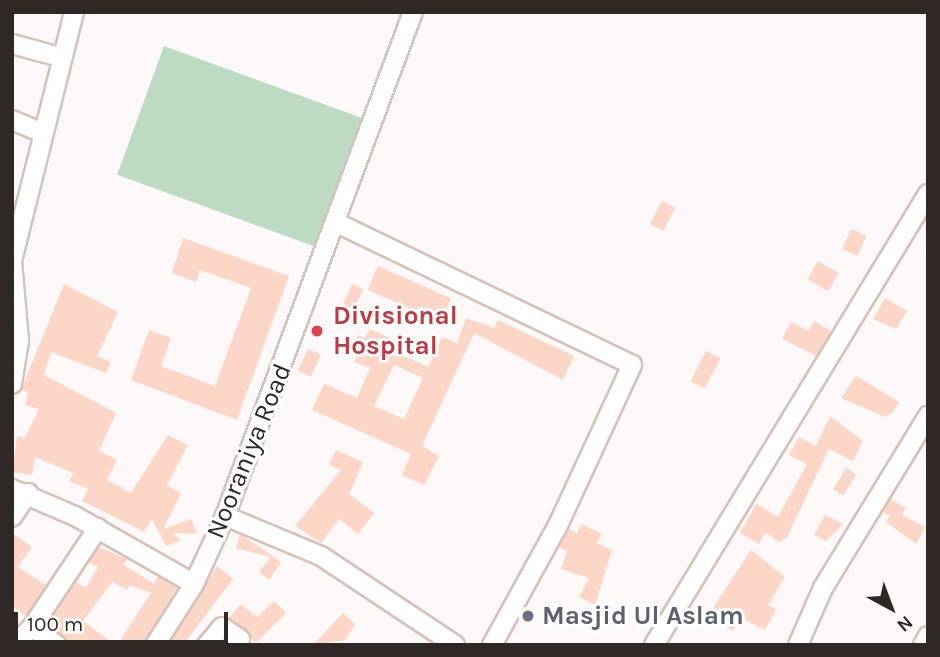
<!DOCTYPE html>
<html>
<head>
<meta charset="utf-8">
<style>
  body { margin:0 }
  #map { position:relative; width:940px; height:657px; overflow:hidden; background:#fdf9f8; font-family:Karla,sans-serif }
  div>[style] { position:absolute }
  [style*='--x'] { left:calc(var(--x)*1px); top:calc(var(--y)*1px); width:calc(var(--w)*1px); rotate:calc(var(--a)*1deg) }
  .green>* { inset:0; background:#bddbc2; transform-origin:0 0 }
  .building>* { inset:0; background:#fcd7c7; transform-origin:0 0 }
  .roads { filter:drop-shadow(2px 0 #d5c2b9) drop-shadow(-2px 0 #d5c2b9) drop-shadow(0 2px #d5c2b9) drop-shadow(0 -2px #d5c2b9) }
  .street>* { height:18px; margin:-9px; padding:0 9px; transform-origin:9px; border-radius:9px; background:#fff }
  .dots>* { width:19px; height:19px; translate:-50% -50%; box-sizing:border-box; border:4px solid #fff; border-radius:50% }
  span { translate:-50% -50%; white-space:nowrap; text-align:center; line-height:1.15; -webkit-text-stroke:6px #fff; paint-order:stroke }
  .health-label { font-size:26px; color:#be3a42; font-weight:700 }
  .left { translate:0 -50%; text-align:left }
  .street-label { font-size:26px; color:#302825 }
  .worship-label { font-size:26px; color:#5b616d; font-weight:700 }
  .frame { position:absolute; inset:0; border:14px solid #302825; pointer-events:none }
  .north { position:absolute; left:856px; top:573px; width:70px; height:70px; -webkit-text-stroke:5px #fff; paint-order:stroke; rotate:139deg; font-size:19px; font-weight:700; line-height:28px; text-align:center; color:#302825 }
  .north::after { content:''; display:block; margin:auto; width:24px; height:32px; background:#302825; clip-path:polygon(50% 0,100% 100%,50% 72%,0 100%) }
  .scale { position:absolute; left:14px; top:612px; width:214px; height:32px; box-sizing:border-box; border:4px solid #302825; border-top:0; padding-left:9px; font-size:21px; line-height:24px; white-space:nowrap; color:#302825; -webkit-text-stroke:5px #fff; paint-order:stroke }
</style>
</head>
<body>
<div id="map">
  <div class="green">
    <div style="left:164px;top:46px;width:210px;height:137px;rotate:20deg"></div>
  </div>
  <div class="building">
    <div style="left:662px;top:201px;width:15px;height:26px;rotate:28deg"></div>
    <div style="left:851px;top:229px;width:17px;height:22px;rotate:24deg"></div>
    <div style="clip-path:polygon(183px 238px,289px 276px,237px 420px,131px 380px,149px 330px,171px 338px,161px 366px,215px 386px,251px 288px,200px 270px,196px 282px,172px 273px)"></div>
    <div style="left:818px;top:261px;width:24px;height:21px;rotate:30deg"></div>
    <div style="left:378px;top:266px;width:80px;height:26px;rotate:24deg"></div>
    <div style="clip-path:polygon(64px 284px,118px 312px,97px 356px,111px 362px,106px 373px,51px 352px,44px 375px,116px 413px,99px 451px,117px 460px,107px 480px,131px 493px,168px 435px,188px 445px,167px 485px,181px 494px,163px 529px,191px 519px,197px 534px,172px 533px,181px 540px,166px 546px,152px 519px,144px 532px,82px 501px,88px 489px,69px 481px,73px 473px,35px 457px,32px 475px,12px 472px,17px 436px,25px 438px,39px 409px,25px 405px,28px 392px,21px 390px)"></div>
    <div style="left:352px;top:284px;width:12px;height:23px;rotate:24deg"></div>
    <div style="clip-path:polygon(885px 298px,907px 311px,896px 329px,873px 319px)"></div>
    <div style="clip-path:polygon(evenodd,466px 318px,494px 328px,498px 320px,574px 356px,563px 380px,474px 333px,422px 446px,439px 456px,424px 485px,402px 475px,411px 454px,312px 410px,324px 384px,357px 398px,370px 368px,354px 362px,358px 353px,351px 350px,358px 335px,365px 338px,370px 329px,395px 340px,404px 344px,399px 354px,428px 367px,442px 337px,457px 343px,466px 318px,394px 365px,423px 378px,404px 419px,374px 406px,394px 365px)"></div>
    <div style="clip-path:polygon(814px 321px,831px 331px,816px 356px,782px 339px,791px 322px,808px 331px)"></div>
    <div style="left:308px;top:349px;width:14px;height:24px;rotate:25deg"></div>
    <div style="left:706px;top:351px;width:16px;height:34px;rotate:27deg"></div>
    <div style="clip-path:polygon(856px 376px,899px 402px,893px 412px,885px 417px,841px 398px)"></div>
    <div style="clip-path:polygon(830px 416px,863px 441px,853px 461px,829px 449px,787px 537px,780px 542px,765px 533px,759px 544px,740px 533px,756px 504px,778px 517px,807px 464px,789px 455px,799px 437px,816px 446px)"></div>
    <div style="clip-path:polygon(336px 450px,363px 462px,349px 494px,374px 513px,358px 534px,339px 519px,321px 543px,295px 526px,341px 470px,329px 465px)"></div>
    <div style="left:846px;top:468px;width:12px;height:25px;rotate:31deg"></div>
    <div style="clip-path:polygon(890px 499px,906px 508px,902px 515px,925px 527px,916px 544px,886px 522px,890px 516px,883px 512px)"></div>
    <div style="clip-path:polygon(825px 515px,843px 524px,826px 541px,814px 535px)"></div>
    <div style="clip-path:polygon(581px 524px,602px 534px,597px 543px,612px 550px,595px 605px,579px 597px,589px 578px,561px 569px,567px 551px,559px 547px,569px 529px,577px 533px)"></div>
    <div style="clip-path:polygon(12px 533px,32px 547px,18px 567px,46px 585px,26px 616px,12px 606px)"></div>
    <div style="clip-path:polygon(240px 534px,281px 562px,269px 580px,259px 572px,271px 557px,236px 548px)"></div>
    <div style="clip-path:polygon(99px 547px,127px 559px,124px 565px,154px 584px,158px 576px,177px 587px,144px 645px,117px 645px,151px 593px,130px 585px,127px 590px,112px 582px,83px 621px,115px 645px,68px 645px,48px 624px,76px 582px,86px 588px,98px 567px,89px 562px)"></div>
    <div style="clip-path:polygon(751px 550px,785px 577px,768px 605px,776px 609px,765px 630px,741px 618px,733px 631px,707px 617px)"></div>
    <div style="clip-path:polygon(217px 566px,233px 579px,183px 645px,174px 645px,170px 642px)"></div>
    <div style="clip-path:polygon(274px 601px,286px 613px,256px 643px,229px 618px,241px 604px,257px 617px)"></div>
    <div style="clip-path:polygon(343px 613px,355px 624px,345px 640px,313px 645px)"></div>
  </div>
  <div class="roads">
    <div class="street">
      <div style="--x:12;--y:44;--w:50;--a:15.2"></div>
      <div style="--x:12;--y:120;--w:33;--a:23"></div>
      <div style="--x:337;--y:223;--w:327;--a:25.7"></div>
      <div style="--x:632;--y:365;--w:179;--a:114.8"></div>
      <div style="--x:557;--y:527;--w:135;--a:118.8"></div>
      <div style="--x:12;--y:384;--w:44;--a:-80.8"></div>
      <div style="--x:19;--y:341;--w:80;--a:-95"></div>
      <div style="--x:12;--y:261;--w:257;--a:-76"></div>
      <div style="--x:12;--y:489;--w:69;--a:23.2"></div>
      <div style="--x:75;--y:516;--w:137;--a:29.7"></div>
      <div style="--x:225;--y:516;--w:104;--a:22.6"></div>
      <div style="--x:321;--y:556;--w:161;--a:33.6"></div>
      <div style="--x:12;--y:517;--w:29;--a:-56"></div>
      <div style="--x:32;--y:627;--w:31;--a:36"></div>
      <div style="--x:14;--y:645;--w:25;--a:-45"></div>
      <div style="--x:32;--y:627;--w:119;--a:-56.3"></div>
      <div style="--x:155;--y:645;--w:72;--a:-57.4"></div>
      <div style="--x:194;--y:584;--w:75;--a:-65.5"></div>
      <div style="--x:225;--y:516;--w:538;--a:-69.54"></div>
      <div style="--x:207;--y:645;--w:23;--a:-50"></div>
      <div style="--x:222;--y:627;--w:22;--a:34"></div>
      <div style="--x:654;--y:645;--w:528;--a:-58.72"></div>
      <div style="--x:798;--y:645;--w:62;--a:-66.3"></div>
      <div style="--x:823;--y:588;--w:202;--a:-58.6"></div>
      <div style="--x:923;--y:645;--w:10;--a:-61"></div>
    </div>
  </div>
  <div class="dots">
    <div style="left:317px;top:331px;background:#e0444e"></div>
    <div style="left:528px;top:616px;background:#6b7280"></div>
  </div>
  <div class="health-label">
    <span class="left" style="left:333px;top:331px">Divisional<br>Hospital</span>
  </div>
  <div class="street-label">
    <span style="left:249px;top:451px;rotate:-68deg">Nooraniya Road</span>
  </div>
  <div class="worship-label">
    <span class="left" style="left:542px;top:616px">Masjid Ul Aslam</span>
  </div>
  <div class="frame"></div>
  <div class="north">N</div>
  <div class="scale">100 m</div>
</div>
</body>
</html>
